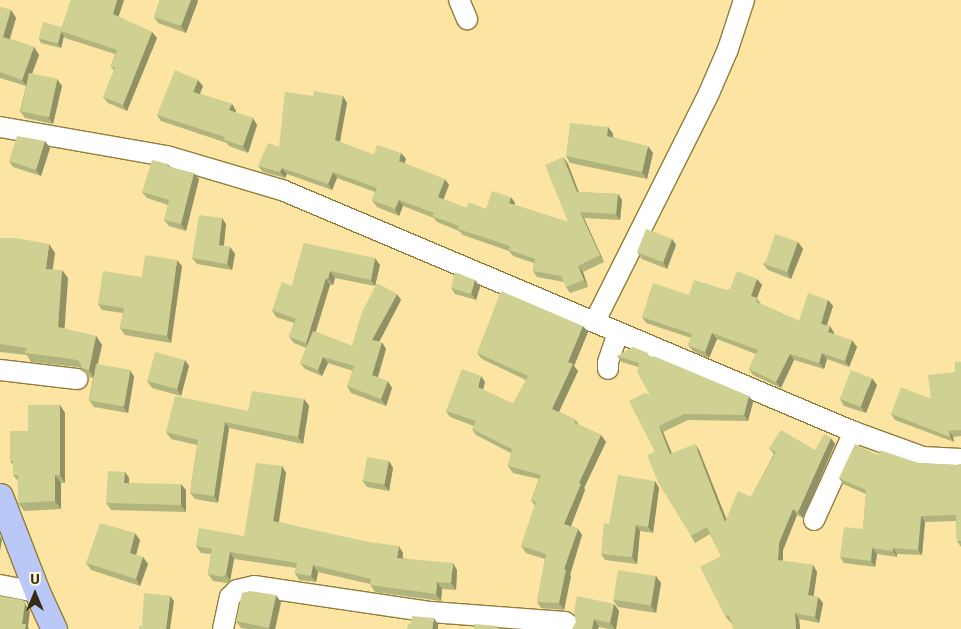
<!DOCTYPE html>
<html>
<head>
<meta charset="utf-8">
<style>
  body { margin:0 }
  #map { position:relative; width:961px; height:629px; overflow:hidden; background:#fce4a2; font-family:"Exo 2",sans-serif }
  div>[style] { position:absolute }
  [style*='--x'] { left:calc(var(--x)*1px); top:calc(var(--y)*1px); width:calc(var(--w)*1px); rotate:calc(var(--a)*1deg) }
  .roads { filter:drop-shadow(1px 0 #927c3c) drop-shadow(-1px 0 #927c3c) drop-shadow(0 1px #927c3c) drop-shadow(0 -1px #927c3c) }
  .minor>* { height:20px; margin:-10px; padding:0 10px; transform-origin:10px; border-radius:10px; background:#fff }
  .major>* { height:25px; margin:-12.5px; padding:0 12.5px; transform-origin:12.5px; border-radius:12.5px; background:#bac8f8 }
  .wall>* { inset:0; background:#b1b47d }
  .shaded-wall>* { inset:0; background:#909266 }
  .building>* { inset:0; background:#ced191; transform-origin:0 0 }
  span { translate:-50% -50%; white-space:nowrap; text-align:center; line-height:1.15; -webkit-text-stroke:4px #fcf3d9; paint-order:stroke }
  .north { position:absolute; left:10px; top:569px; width:50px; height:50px; -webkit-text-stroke:4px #fcf3d9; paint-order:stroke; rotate:0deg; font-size:14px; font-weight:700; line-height:20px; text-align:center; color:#352b10 }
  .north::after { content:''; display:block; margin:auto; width:18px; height:22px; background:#352b10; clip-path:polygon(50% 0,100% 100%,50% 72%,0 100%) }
</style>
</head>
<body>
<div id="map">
  <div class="roads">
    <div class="minor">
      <div style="--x:459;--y:0;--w:21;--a:67"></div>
      <div style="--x:0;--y:127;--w:169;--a:9.9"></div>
      <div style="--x:167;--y:156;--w:120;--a:16.5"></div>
      <div style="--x:282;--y:190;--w:621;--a:22.93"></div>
      <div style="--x:854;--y:432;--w:73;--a:19.9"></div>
      <div style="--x:923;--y:457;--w:38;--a:3"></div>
      <div style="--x:595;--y:321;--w:255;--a:-63.4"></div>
      <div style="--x:709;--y:93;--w:48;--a:-66.6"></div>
      <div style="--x:728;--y:49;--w:52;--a:-71.9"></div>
      <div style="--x:608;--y:369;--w:7;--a:-90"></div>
      <div style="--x:608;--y:362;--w:31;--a:-71"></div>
      <div style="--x:0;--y:370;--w:78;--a:6.7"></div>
      <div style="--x:814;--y:520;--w:97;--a:-65.6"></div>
      <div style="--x:0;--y:585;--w:38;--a:11"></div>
      <div style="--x:223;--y:629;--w:33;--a:-78"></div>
      <div style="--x:230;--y:597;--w:10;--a:-45"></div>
      <div style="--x:237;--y:590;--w:17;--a:-13"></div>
      <div style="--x:254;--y:586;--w:179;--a:8.4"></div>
      <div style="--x:431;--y:612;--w:134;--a:4.3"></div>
      <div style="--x:565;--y:622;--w:5;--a:37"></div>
      <div style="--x:569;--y:625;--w:4;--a:90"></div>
    </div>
    <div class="major">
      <div style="--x:0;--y:496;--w:103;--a:68.9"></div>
      <div style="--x:37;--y:592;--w:41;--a:65.3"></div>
    </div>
  </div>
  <div class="wall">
    <div style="clip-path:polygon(71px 0,124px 0,118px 17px,152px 32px,157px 38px,127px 111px,108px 103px,103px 97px,114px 71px,111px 66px,115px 54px,65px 38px,64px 36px,61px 48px,41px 43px,39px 39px,62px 27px)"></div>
    <div style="clip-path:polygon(160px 0,197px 0,198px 1px,186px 33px,158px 23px,154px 17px)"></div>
    <div style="clip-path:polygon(0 7px,11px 10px,16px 18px,10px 39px,34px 47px,39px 55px,32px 74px,57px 79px,62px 86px,53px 124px,25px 118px,20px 111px,26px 86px,0 78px)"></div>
    <div style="clip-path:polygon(203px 86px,200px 94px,232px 104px,236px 111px,236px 113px,253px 118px,257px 125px,248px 153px,229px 146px,227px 143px,161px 121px,157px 115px)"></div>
    <div style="clip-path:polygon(313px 96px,343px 96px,347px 103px,340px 142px,374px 155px,401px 153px,406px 159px,404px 163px,449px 185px,443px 199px,466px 208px,486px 209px,515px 203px,514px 205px,568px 222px,563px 157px,568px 164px,579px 192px,618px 194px,622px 200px,620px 220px,584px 218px,604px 262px,583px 272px,588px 287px,570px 293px,566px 287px,564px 282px,537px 277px,533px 271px,534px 263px,513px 256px,509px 251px,463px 235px,459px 231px,437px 222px,434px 218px,403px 206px,399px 216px,377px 207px,372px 200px,375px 192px,337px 178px,332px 190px,287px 174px,285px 178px,263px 172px,258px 166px,279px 147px)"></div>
    <div style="clip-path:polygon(608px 127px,613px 134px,613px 137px,653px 153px,647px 179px,570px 163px,566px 156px)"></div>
    <div style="clip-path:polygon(45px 141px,50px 148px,41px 176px,13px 167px,9px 161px)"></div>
    <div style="clip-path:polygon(168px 164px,171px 167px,199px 179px,186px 231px,169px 226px,164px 220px,168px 205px,147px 198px,142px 192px)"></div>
    <div style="clip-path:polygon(226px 224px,224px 246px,230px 247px,235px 254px,232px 270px,197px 264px,192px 258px)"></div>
    <div style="clip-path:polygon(0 238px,55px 253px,53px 269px,68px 278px,64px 329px,96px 336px,102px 345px,98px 365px,130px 370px,134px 377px,128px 413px,94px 407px,89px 400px,93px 378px,88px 377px,83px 369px,78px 367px,31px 362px,27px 355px,0 352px)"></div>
    <div style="clip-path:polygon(672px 239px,676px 245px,667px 269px,642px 259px,637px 252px)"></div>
    <div style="clip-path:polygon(798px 242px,803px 249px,791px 279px,768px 270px,763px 264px)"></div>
    <div style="clip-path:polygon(304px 243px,380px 265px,375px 286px,335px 278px,333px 285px,330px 285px,316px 332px,352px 346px,401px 300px,379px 342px,386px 349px,378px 378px,392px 388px,386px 406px,351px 393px,347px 386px,353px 371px,328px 363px,322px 376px,305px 369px,300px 363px,306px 348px,294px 343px,289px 337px,294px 323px,276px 317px,272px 310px,292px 286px)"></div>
    <div style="clip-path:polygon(182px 266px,171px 343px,125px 335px,120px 328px,123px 313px,102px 310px,98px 304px)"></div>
    <div style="clip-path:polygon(757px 279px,762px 285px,757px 298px,761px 304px,799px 321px,828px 300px,833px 306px,827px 325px,830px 326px,834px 333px,834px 334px,857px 347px,849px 367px,827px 359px,824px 369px,794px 360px,781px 388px,753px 375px,749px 369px,756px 354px,717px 339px,709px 358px,693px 351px,688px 345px,691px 338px,646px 323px,642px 317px,689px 295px,727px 290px)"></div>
    <div style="clip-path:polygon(475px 280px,480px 287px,476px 300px,455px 294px,451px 288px)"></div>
    <div style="clip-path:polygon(583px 326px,588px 332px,574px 366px,578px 371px,559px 412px,576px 420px,579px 425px,601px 435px,606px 442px,584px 488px,585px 490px,571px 526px,578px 529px,582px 535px,570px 575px,571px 576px,564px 610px,541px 608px,537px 602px,545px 559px,526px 553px,521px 546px,535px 506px,531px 500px,539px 479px,513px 473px,508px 466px,511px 453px,476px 435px,472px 429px,474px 426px,450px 417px,446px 411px,485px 382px,483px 390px,513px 404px,526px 380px,482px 359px,477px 353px)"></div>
    <div style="clip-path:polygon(617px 356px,650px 357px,753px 402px,748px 421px,688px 420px,663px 432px,672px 453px,699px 450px,726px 520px,751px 497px,774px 454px,769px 448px,815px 450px,835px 444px,803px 518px,797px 515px,783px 550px,783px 561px,813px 565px,817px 572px,813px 596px,818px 597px,823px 603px,819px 623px,799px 619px,800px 629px,734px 629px,731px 622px,730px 622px,725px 616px,721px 556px,710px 534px,695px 543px,691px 536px,655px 452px,650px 395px,638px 367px,622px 362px)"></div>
    <div style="clip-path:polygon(185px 360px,189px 366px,181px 396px,152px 388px,147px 381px)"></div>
    <div style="clip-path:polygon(961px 362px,961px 436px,953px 437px,954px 442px,895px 420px,891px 414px,931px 399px,955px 372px)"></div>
    <div style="clip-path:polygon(877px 385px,866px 413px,844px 406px,840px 399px)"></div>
    <div style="clip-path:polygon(304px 399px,309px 406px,303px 444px,229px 428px,218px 503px,195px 499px,190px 493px,197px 445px,171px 439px,166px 432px,248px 411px)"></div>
    <div style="clip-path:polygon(60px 405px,65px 413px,65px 483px,61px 483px,61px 509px,24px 511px,18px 503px,18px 481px,13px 475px,13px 465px,10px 461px,28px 431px)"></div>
    <div style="clip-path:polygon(878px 455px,918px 463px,957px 465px,961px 464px,961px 547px,957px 541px,956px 521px,925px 522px,922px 555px,897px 554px,897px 557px,877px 554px,875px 567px,844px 563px,840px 557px,863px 529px,866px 494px,843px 484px,839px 478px)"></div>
    <div style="clip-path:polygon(389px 461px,393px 468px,389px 491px,367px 487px,362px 480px)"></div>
    <div style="clip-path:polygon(282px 466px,286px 473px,279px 522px,403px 553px,403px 558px,457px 570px,456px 590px,442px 589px,441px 601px,375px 592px,370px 584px,318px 572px,316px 582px,299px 580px,295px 573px,296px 568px,234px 559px,230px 581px,227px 583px,213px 581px,208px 574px,211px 554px,201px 553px,196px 546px,244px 536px)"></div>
    <div style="clip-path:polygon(125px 472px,129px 478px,129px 483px,186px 490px,186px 512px,111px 510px,106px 503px)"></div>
    <div style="clip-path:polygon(655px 481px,659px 488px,653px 533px,640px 531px,637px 564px,605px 560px,601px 554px,609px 524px)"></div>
    <div style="clip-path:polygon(140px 540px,136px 555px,143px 557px,148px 564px,140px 586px,91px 570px,86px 563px)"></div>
    <div style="clip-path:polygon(656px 576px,661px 583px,656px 613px,618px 607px,613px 600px)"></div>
    <div style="clip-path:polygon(281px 602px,275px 629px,247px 629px,241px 628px,236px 621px)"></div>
    <div style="clip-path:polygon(614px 604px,619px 611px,616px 629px,609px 629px,599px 627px,572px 629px)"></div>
  </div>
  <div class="shaded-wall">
    <div style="clip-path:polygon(117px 0,124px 0,117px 21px,113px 14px)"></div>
    <div style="clip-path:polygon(191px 0,197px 0,198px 1px,186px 33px,181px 26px)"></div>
    <div style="clip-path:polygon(11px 10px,16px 18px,8px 44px,3px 37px)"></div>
    <div style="clip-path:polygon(61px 32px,64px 36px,61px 48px,58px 44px)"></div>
    <div style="clip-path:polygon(152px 32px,157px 38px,127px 111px,123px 105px)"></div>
    <div style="clip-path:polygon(34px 47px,39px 55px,27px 87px,22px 80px)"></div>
    <div style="clip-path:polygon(57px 79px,62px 86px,53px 124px,48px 117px)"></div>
    <div style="clip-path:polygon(198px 80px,203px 86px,198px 98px,193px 92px)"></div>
    <div style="clip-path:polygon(343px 96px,347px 103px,339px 146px,335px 140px)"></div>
    <div style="clip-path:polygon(232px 104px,236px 111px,234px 117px,229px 110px)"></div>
    <div style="clip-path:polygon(253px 118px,257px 125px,248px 153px,243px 146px)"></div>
    <div style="clip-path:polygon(608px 127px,613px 134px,612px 143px,607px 136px)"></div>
    <div style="clip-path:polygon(45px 141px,50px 148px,41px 176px,36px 170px)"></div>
    <div style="clip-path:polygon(648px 146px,653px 153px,647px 179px,642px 172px)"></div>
    <div style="clip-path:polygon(401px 153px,406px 159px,403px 167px,399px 161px)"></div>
    <div style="clip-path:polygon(563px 157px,568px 164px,581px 199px,577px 192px)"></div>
    <div style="clip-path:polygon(282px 168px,287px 174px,285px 178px,280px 172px)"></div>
    <div style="clip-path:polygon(333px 172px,337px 178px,332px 190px,328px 184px)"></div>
    <div style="clip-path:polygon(194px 173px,199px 179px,186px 231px,181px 224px)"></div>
    <div style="clip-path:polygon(445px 179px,449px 185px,442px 203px,438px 197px)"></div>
    <div style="clip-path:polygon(618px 194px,622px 200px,620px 220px,616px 214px)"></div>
    <div style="clip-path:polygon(511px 197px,515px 203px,513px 210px,509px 203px)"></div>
    <div style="clip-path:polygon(399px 200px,403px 206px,399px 216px,395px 209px)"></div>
    <div style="clip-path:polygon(580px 212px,584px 218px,604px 262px,600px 255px)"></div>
    <div style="clip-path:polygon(222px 218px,226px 224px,223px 252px,219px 245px)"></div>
    <div style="clip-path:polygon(672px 239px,676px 245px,667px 269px,663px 262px)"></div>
    <div style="clip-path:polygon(798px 242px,803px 249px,791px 279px,787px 272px)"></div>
    <div style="clip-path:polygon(49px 244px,55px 253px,51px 277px,46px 269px)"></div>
    <div style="clip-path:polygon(230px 247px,235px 254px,232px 270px,227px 264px)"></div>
    <div style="clip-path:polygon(375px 258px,380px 265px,375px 286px,371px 280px)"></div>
    <div style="clip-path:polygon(177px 260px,182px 266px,171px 343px,167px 336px)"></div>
    <div style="clip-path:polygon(578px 266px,583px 272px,588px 287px,584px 280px)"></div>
    <div style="clip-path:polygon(62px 270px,68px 278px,64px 336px,58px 327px)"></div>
    <div style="clip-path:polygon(330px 271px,335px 278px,333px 285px,328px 279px)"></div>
    <div style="clip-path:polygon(326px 278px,330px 285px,310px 349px,306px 343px)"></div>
    <div style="clip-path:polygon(757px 279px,762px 285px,755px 302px,751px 296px)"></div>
    <div style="clip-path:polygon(475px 280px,480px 287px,476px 300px,471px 294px)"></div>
    <div style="clip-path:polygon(397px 294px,401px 300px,377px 346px,372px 340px)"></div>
    <div style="clip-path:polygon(828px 300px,833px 306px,825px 330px,821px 324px)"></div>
    <div style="clip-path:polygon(583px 326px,588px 332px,574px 366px,578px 371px,557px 416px,552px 409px,568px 362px)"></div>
    <div style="clip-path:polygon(830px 326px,834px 333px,833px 338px,828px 332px)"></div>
    <div style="clip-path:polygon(712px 333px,717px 339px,709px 358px,705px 352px)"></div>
    <div style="clip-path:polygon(96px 336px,102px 345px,94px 378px,89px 370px)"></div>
    <div style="clip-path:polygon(852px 340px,857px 347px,849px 367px,845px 361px)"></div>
    <div style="clip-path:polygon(382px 342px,386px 349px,376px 382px,372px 375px)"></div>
    <div style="clip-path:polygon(822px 353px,827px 359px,824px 369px,819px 363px)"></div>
    <div style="clip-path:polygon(790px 354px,794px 360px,781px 388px,776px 382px)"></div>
    <div style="clip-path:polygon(323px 357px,328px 363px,322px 376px,318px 370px)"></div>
    <div style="clip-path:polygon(185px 360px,189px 366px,181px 396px,177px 389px)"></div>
    <div style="clip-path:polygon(130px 370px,134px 377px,128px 413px,123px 407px)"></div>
    <div style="clip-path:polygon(481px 376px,485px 382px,482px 393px,478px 387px)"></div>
    <div style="clip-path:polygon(872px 378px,877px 385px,866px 413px,861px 407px)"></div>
    <div style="clip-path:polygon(388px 381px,392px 388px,386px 406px,381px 399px)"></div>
    <div style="clip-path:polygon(749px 396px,753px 402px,748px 421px,744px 415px)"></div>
    <div style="clip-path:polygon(304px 399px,309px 406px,303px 444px,298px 437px)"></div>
    <div style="clip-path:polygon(60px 405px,65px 413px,65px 483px,60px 475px)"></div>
    <div style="clip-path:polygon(225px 422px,229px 428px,218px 503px,214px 496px)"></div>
    <div style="clip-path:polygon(659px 426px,663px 432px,674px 460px,670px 454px)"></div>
    <div style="clip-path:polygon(949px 431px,953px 437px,954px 442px,950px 437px)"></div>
    <div style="clip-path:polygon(601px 435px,606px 442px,584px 488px,585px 490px,569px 531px,564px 524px,579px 483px)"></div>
    <div style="clip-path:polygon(831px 438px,835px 444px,803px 518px,798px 512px)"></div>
    <div style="clip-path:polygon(695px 444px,699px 450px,730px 528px,725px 522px)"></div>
    <div style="clip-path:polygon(389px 461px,393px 468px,389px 491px,384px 485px)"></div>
    <div style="clip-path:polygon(282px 466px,286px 473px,278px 527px,273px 521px)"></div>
    <div style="clip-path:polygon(125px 472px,129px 478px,129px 489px,124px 483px)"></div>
    <div style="clip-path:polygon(55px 475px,61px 483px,61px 509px,55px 501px)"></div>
    <div style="clip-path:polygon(655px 481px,659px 488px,653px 533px,648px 527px)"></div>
    <div style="clip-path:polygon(181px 484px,186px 490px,186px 512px,181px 505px)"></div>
    <div style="clip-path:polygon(793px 509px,797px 515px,783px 550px,783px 566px,778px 560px,779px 543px)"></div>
    <div style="clip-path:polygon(921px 516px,925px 522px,922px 555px,918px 550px)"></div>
    <div style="clip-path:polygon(636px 525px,640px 531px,637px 564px,632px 557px)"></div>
    <div style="clip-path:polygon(578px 529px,582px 535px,570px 575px,571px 576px,564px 610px,559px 603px,564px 569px)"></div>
    <div style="clip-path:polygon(135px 533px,140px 540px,135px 559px,130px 553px)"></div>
    <div style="clip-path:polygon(0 536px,2px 540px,0 551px)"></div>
    <div style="clip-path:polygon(399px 546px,403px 553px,402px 564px,397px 558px)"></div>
    <div style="clip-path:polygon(872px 548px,877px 554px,875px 567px,871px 561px)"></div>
    <div style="clip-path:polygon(893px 548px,897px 554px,897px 557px,893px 551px)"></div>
    <div style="clip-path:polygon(230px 552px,234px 559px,230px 581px,226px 574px)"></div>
    <div style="clip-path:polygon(143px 557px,148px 564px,140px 586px,136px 579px)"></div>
    <div style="clip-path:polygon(453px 563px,457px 570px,456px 590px,451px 583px)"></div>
    <div style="clip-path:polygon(313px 565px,318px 572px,316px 582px,311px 576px)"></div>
    <div style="clip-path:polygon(813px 565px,817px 572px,813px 601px,808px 595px)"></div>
    <div style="clip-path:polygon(656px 576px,661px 583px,656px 613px,651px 606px)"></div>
    <div style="clip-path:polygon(437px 582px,442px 589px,441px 601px,436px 594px)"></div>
    <div style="clip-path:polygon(276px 595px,281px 602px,275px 629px,270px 629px,269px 628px)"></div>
    <div style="clip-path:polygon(170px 596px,174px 601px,170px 629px,166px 629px)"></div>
    <div style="clip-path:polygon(818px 597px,823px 603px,819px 623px,815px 617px)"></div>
    <div style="clip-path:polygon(23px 600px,30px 611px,28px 627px,29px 629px,25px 629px,22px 624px)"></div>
    <div style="clip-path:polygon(614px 604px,619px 611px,616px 629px,615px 629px,610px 623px)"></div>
    <div style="clip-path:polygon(795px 613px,799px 619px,800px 629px,796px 629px)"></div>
    <div style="clip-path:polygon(434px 618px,438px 624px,438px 629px,432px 629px)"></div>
    <div style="clip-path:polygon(594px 619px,599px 627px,598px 629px,592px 629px)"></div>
  </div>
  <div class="building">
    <div style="clip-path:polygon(71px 0,117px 0,113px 14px,152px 32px,123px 105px,103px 97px,115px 68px,111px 66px,117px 50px,61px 31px)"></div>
    <div style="clip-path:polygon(160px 0,191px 0,181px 26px,154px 17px)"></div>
    <div style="clip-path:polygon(0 7px,11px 10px,3px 37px,34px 47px,22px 80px,0 72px)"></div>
    <div style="left:43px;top:22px;width:20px;height:17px;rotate:15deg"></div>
    <div style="clip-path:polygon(175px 70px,198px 80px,193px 92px,232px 104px,229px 110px,253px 118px,243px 146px,224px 140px,225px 137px,157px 115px)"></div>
    <div style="left:29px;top:73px;width:29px;height:39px;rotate:12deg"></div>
    <div style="clip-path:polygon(314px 91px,343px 96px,335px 140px,374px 155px,377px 145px,401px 153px,399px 161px,445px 179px,438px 197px,466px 208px,469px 202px,486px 209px,492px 191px,511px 197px,509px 203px,568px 222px,545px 165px,563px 157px,577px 192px,618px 194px,616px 214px,580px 212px,600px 255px,578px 266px,584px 280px,566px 287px,561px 276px,533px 271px,535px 259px,509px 250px,510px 246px,458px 229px,459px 226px,432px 216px,434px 213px,399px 200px,395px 209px,372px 200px,377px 188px,333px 172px,328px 184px,282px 168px,280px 172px,258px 166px,268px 143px,279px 147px,285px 92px,313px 96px)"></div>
    <div style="clip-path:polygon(570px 123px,608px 127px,607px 136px,648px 146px,642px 172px,566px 156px)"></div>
    <div style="clip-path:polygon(17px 136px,45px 141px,36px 170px,9px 161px)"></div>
    <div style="clip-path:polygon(152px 160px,168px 164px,167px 166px,194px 173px,181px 224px,164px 220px,169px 200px,142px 192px)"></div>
    <div style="clip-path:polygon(199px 215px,222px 218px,219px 245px,230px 247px,227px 264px,192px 258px)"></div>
    <div style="left:646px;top:229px;width:28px;height:25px;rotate:21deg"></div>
    <div style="left:775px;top:234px;width:24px;height:32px;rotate:19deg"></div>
    <div style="clip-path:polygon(0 238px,16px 238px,49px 244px,46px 269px,62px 270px,58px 327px,96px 336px,89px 370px,82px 368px,79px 361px,72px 359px,25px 353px,27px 348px,0 344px)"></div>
    <div style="clip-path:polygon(304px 243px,375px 258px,371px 280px,330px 271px,328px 279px,326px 278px,306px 343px,289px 337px,296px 319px,272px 310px,282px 282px,292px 286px)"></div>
    <div style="clip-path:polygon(145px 255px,177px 260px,167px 336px,120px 328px,124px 308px,98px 304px,103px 271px,142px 277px)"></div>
    <div style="clip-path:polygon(737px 271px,757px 279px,751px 296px,757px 298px,756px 302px,799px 321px,808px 293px,828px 300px,821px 324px,830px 326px,828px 332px,852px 340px,845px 361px,822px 353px,819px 363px,790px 354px,776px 382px,749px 369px,758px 350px,712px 333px,705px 352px,688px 345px,692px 334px,642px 317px,653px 283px,689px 295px,694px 280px,727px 290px,730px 289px)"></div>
    <div style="clip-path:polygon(455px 272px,475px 280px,471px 294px,451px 288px)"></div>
    <div style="clip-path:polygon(377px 283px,397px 294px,372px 340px,382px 342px,372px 375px,388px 381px,381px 399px,347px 386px,354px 366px,323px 357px,318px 370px,300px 363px,313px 331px,352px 346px,362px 312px)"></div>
    <div style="clip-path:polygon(501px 291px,583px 326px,568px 362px,573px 364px,552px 409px,576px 420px,574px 423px,601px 435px,579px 483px,581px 484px,564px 524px,578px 529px,564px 569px,566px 570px,559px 603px,537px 602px,546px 554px,521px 546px,536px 502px,531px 500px,541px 475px,508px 466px,512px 449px,472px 429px,476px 421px,446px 411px,462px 369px,481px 376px,478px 387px,513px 404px,528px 376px,477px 353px)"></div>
    <div style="clip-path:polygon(633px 347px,648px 353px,649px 356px,656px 357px,749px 396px,744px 415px,684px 414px,659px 426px,670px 454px,695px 444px,725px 522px,738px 491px,751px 497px,776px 452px,769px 448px,781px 430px,815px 450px,824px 434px,831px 438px,798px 512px,793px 509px,779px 543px,778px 560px,813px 565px,808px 595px,818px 597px,815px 617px,795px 613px,796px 629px,734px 629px,729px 615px,725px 616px,700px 567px,721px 556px,707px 527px,691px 536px,659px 484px,647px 455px,655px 452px,629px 401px,645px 393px,650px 395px,637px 372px,639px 363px,617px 356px)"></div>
    <div style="left:155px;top:352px;width:31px;height:30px;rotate:15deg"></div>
    <div style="clip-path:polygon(955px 362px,961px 362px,961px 430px,949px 431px,950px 437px,891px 414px,901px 387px,931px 399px,928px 375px,955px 372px)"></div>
    <div style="left:96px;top:364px;width:35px;height:37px;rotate:10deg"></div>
    <div style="left:851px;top:370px;width:22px;height:31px;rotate:21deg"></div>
    <div style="clip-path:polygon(252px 391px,304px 399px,298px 437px,225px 422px,214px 496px,190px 493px,198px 440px,166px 432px,175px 396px,248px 411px)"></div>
    <div style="clip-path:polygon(28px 405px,60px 405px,60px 475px,55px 475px,55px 501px,18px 503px,18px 475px,13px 475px,13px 461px,10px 461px,10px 431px,28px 431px)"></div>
    <div style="clip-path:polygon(855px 444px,878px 455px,880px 450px,918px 463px,957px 465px,961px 464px,961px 541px,957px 541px,956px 515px,921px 516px,918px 550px,893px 548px,893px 551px,872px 548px,871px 561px,840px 557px,844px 527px,863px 529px,866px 490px,839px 478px)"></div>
    <div style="left:367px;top:457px;width:22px;height:24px;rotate:10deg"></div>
    <div style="clip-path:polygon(256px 463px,282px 466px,273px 521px,369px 542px,399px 546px,397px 558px,453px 563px,451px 583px,437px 582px,436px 594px,370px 585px,371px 579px,313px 565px,311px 576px,295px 573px,297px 563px,230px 552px,226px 574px,222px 577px,208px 574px,212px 549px,196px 546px,199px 528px,244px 536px)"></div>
    <div style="clip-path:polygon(108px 471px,125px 472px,124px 483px,181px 484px,181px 505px,106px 503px)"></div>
    <div style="clip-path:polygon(618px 475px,655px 481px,648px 527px,636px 525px,632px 557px,601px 554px,604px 523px,609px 524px)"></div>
    <div style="clip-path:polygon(100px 523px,135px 533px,130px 553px,143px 557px,136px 579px,86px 563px)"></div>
    <div style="left:618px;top:570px;width:38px;height:30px;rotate:9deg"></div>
    <div style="clip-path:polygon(250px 591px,276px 595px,269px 628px,236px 621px,242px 593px)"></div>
    <div style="clip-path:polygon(144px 593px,170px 596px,166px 629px,139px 629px,139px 626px,142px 626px)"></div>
    <div style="clip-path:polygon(0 596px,23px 600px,25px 604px,22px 624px,26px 624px,25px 629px,0 629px)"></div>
    <div style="clip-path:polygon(577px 596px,614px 604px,610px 623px,594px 619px,592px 629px,572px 629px,576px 622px,574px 612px)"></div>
    <div style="clip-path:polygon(412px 616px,434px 618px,432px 629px,407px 629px,408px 624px,411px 624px)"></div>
    <div style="clip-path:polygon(474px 624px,497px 626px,497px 629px,474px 629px)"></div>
  </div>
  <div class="north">U</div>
</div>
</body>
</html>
